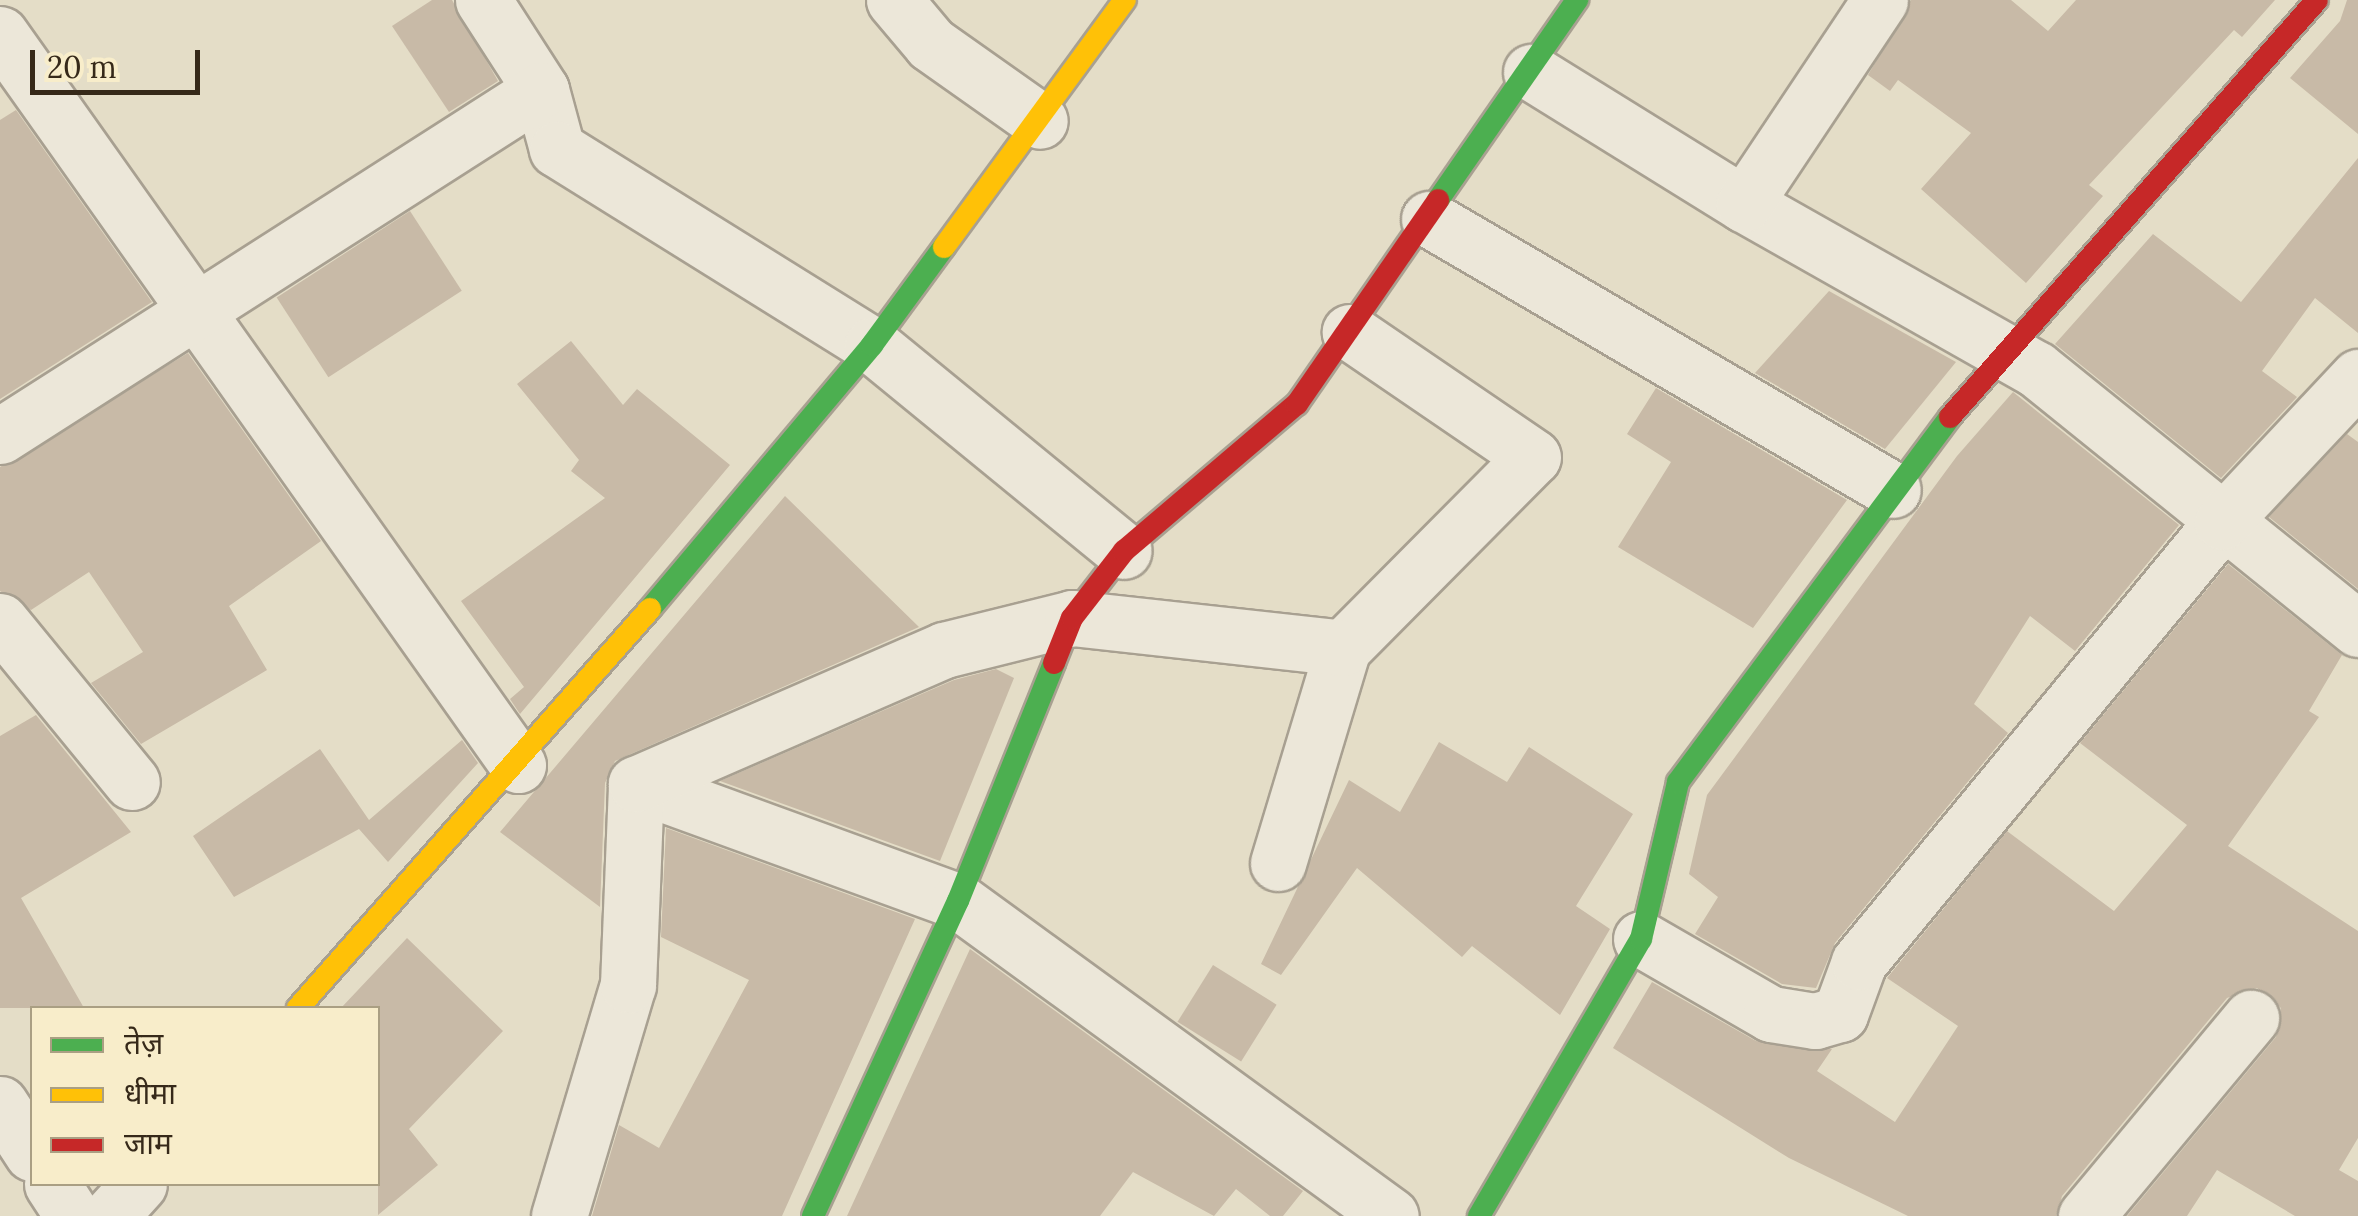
<!DOCTYPE html>
<html>
<head>
<meta charset="utf-8">
<style>
  body { margin:0 }
  #map { position:relative; width:2358px; height:1216px; overflow:hidden; background:#e4ddc7; font-family:Lora,"Noto Sans Devanagari",serif }
  div>[style] { position:absolute }
  [style*='--x'] { left:calc(var(--x)*1px); top:calc(var(--y)*1px); width:calc(var(--w)*1px); rotate:calc(var(--a)*1deg) }
  .building>* { inset:0; background:#c8baa7; transform-origin:0 0 }
  .roads { filter:drop-shadow(2px 0 #a8a091) drop-shadow(-2px 0 #a8a091) drop-shadow(0 2px #a8a091) drop-shadow(0 -2px #a8a091) }
  .street>* { height:55px; margin:-27.5px; padding:0 27.5px; transform-origin:27.5px; border-radius:27.5px; background:#ece7d9 }
  .fast>* { height:22px; margin:-11px; padding:0 11px; transform-origin:11px; border-radius:11px; background:#4caf50 }
  .slow>* { height:22px; margin:-11px; padding:0 11px; transform-origin:11px; border-radius:11px; background:#ffc107 }
  .jam>* { height:22px; margin:-11px; padding:0 11px; transform-origin:11px; border-radius:11px; background:#c62828 }
  span { translate:-50% -50%; white-space:nowrap; text-align:center; line-height:1.15; -webkit-text-stroke:9px #f8edca; paint-order:stroke }
  .legend { position:absolute; left:30px; top:1006px; width:350px; height:180px; box-sizing:border-box; background:#f8edca; border:2px solid #aa9f83; margin:0; padding:12px 18px; list-style:none; font-size:30px; color:#362919 }
  .legend li { display:flex; align-items:center; gap:20px; height:50px }
  .legend b { width:50px; border:2px solid #aa9f83 }
  .scale { position:absolute; left:30px; top:50px; width:170px; height:45px; box-sizing:border-box; border:5px solid #362919; border-top:0; padding-left:12px; font-size:30px; line-height:35px; white-space:nowrap; color:#362919; -webkit-text-stroke:8px #f8edca; paint-order:stroke }
</style>
</head>
<body>
<div id="map">
  <div class="building">
    <div style="clip-path:polygon(432px 0,452px 0,498px 81px,449px 112px,392px 26px)"></div>
    <div style="clip-path:polygon(1911px 0,2011px 0,2048px 31px,2076px 0,2275px 0,2242px 37px,2234px 30px,2089px 185px,2103px 196px,2026px 283px,1921px 189px,1971px 133px,1898px 80px,1890px 91px,1868px 75px)"></div>
    <div style="clip-path:polygon(2347px 0,2358px 0,2358px 134px,2290px 78px,2340px 21px)"></div>
    <div style="clip-path:polygon(16px 110px,152px 302px,0 399px,0 120px)"></div>
    <div style="clip-path:polygon(2358px 158px,2358px 333px,2315px 298px,2262px 371px,2297px 397px,2221px 478px,2055px 344px,2153px 234px,2241px 302px)"></div>
    <div style="left:410px;top:211px;width:95px;height:159px;rotate:57deg"></div>
    <div style="clip-path:polygon(1829px 291px,1956px 362px,1885px 449px,1755px 373px)"></div>
    <div style="clip-path:polygon(571px 341px,623px 405px,637px 389px,730px 465px,520px 714px,510px 699px,524px 687px,461px 601px,605px 498px,571px 471px,579px 460px,517px 384px)"></div>
    <div style="clip-path:polygon(188px 353px,321px 541px,229px 606px,267px 670px,141px 744px,91px 683px,143px 652px,89px 572px,31px 610px,0 591px,0 467px)"></div>
    <div style="clip-path:polygon(1656px 388px,1847px 500px,1753px 628px,1618px 547px,1671px 462px,1627px 434px)"></div>
    <div style="clip-path:polygon(2013px 392px,2179px 525px,2075px 651px,2030px 616px,1974px 704px,2008px 733px,1835px 943px,1816px 988px,1782px 984px,1695px 934px,1718px 897px,1689px 874px,1707px 795px,1957px 456px)"></div>
    <div style="clip-path:polygon(2347px 434px,2358px 442px,2358px 589px,2269px 517px)"></div>
    <div style="clip-path:polygon(785px 496px,919px 627px,615px 761px,605px 783px,600px 907px,500px 832px)"></div>
    <div style="clip-path:polygon(2228px 564px,2342px 655px,2309px 711px,2319px 717px,2228px 846px,2358px 931px,2358px 1138px,2339px 1170px,2358px 1181px,2358px 1216px,2295px 1216px,2217px 1170px,2187px 1216px,2127px 1216px,2276px 1037px,2281px 1008px,2257px 988px,2227px 998px,2062px 1196px,2056px 1216px,1908px 1216px,1789px 1158px,1613px 1048px,1652px 982px,1756px 1041px,1832px 1049px,1817px 1071px,1895px 1122px,1958px 1026px,1887px 978px,2007px 831px,2114px 911px,2187px 825px,2080px 743px)"></div>
    <div style="clip-path:polygon(996px 669px,1014px 678px,940px 861px,720px 781px,954px 680px)"></div>
    <div style="clip-path:polygon(36px 715px,131px 832px,21px 898px,84px 1008px,0 1008px,0 736px)"></div>
    <div style="clip-path:polygon(462px 740px,478px 763px,388px 862px,359px 829px,234px 897px,193px 836px,320px 749px,369px 820px)"></div>
    <div style="clip-path:polygon(1439px 742px,1507px 782px,1529px 747px,1633px 814px,1576px 906px,1610px 929px,1560px 1015px,1472px 946px,1462px 957px,1357px 868px,1281px 975px,1261px 964px,1349px 780px,1400px 812px)"></div>
    <div style="clip-path:polygon(666px 828px,915px 919px,782px 1216px,592px 1216px,619px 1125px,659px 1148px,749px 980px,661px 937px)"></div>
    <div style="clip-path:polygon(407px 938px,503px 1031px,409px 1129px,438px 1165px,378px 1215px,378px 1008px,341px 1008px)"></div>
    <div style="clip-path:polygon(970px 949px,1303px 1191px,1283px 1216px,1270px 1216px,1236px 1189px,1214px 1216px,1133px 1172px,1100px 1216px,847px 1216px)"></div>
    <div style="left:1213px;top:965px;width:75px;height:67px;rotate:32deg"></div>
  </div>
  <div class="roads">
    <div class="street">
      <div style="--x:483;--y:0;--w:107;--a:57.2"></div>
      <div style="--x:541;--y:90;--w:61;--a:74.8"></div>
      <div style="--x:557;--y:149;--w:371;--a:31.9"></div>
      <div style="--x:872;--y:345;--w:325;--a:39.3"></div>
      <div style="--x:894;--y:0;--w:57;--a:49.9"></div>
      <div style="--x:931;--y:44;--w:133;--a:35.2"></div>
      <div style="--x:0;--y:34;--w:896;--a:54.68"></div>
      <div style="--x:1531;--y:72;--w:251;--a:31.8"></div>
      <div style="--x:1744;--y:204;--w:335;--a:29.5"></div>
      <div style="--x:2036;--y:369;--w:414;--a:38.9"></div>
      <div style="--x:1744;--y:204;--w:245;--a:-56.3"></div>
      <div style="--x:1429;--y:219;--w:537;--a:30.29"></div>
      <div style="--x:0;--y:436;--w:642;--a:-32.6"></div>
      <div style="--x:0;--y:621;--w:208;--a:50.7"></div>
      <div style="--x:636;--y:784;--w:343;--a:20"></div>
      <div style="--x:958;--y:901;--w:535;--a:36.04"></div>
      <div style="--x:1278;--y:863;--w:225;--a:-73.2"></div>
      <div style="--x:1343;--y:648;--w:269;--a:-45.2"></div>
      <div style="--x:1533;--y:457;--w:222;--a:-145.7"></div>
      <div style="--x:1641;--y:939;--w:150;--a:30"></div>
      <div style="--x:1771;--y:1014;--w:45;--a:9"></div>
      <div style="--x:1815;--y:1021;--w:26;--a:-16"></div>
      <div style="--x:1840;--y:1014;--w:55;--a:-69.9"></div>
      <div style="--x:1859;--y:962;--w:570;--a:-50.48"></div>
      <div style="--x:2222;--y:522;--w:199;--a:-46.8"></div>
      <div style="--x:0;--y:1104;--w:59;--a:56.9"></div>
      <div style="--x:52;--y:1184;--w:38;--a:57"></div>
      <div style="--x:110;--y:1216;--w:43;--a:-47.8"></div>
      <div style="--x:559;--y:1216;--w:241;--a:-73.4"></div>
      <div style="--x:628;--y:985;--w:201;--a:-87.7"></div>
      <div style="--x:636;--y:784;--w:336;--a:-23.5"></div>
      <div style="--x:944;--y:650;--w:132;--a:-14"></div>
      <div style="--x:1072;--y:618;--w:273;--a:6.3"></div>
      <div style="--x:2086;--y:1216;--w:258;--a:-50.2"></div>
    </div>
    <div class="fast">
      <div style="--x:1438;--y:200;--w:244;--a:-55.2"></div>
      <div style="--x:650;--y:609;--w:345;--a:-49.9"></div>
      <div style="--x:872;--y:345;--w:122;--a:-53.7"></div>
      <div style="--x:813;--y:1216;--w:347;--a:-65.3"></div>
      <div style="--x:958;--y:901;--w:257;--a:-68"></div>
      <div style="--x:1479;--y:1216;--w:321;--a:-59.7"></div>
      <div style="--x:1641;--y:939;--w:161;--a:-76.7"></div>
      <div style="--x:1678;--y:782;--w:455;--a:-53.3"></div>
    </div>
    <div class="slow">
      <div style="--x:944;--y:247;--w:306;--a:-53.8"></div>
      <div style="--x:298;--y:1008;--w:532;--a:-48.58"></div>
    </div>
    <div class="jam">
      <div style="--x:1950;--y:417;--w:555;--a:-48.65"></div>
      <div style="--x:1054;--y:663;--w:48;--a:-68.2"></div>
      <div style="--x:1072;--y:618;--w:85;--a:-52.2"></div>
      <div style="--x:1124;--y:551;--w:227;--a:-40.4"></div>
      <div style="--x:1297;--y:404;--w:248;--a:-55.3"></div>
    </div>
  </div>
  <ul class="legend">
  <li><b style="height:12px;background:#4caf50"></b>तेज़</li>
  <li><b style="height:12px;background:#ffc107"></b>धीमा</li>
  <li><b style="height:12px;background:#c62828"></b>जाम</li>
  </ul>
  <div class="scale">20 m</div>
</div>
</body>
</html>
